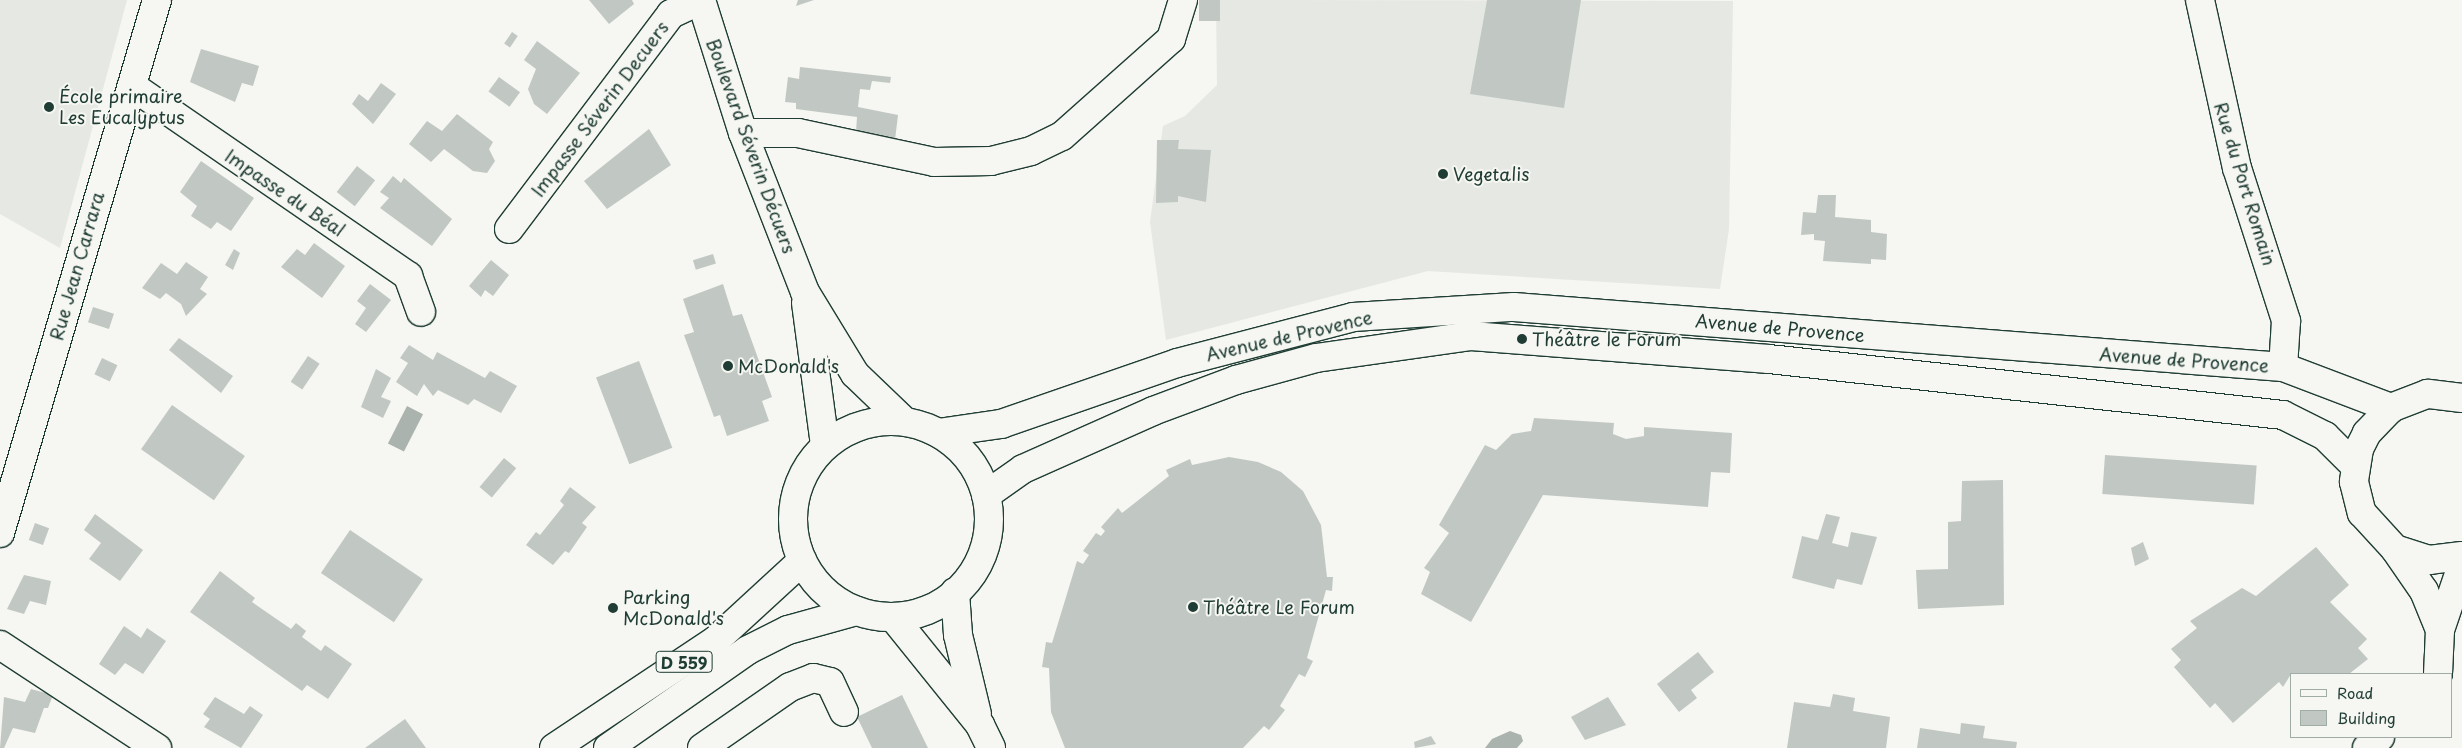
<!DOCTYPE html>
<html>
<head>
<meta charset="utf-8">
<style>
  body { margin:0 }
  #map { position:relative; width:2462px; height:748px; overflow:hidden; background:#f6f6f2; font-family:"Playpen Sans",sans-serif }
  div>[style] { position:absolute }
  [style*='--x'] { left:calc(var(--x)*1px); top:calc(var(--y)*1px); width:calc(var(--w)*1px); rotate:calc(var(--a)*1deg) }
  .built>* { inset:0; background:#e6e8e4 }
  .water>* { inset:0; background:#aab3ae; transform-origin:0 0 }
  .building>* { inset:0; background:#c1c8c3; transform-origin:0 0 }
  .roads { filter:drop-shadow(1px 0 #1f3d34) drop-shadow(-1px 0 #1f3d34) drop-shadow(0 1px #1f3d34) drop-shadow(0 -1px #1f3d34) }
  .minor>* { height:28px; margin:-14px; padding:0 14px; transform-origin:14px; border-radius:14px; background:#f6f6f2 }
  .major>* { height:28px; margin:-14px; padding:0 14px; transform-origin:14px; border-radius:14px; background:#f6f6f2 }
  .major>.ring { margin:-14px; padding:0; box-sizing:content-box; background:none; border:28px solid #f6f6f2; border-radius:50% }
  .dots>* { width:14px; height:14px; translate:-50% -50%; box-sizing:border-box; border:2px solid #f6f6f2; border-radius:50% }
  span { translate:-50% -50%; white-space:nowrap; text-align:center; line-height:1.15; -webkit-text-stroke:4px #f6f6f2; paint-order:stroke }
  .shield-label span { padding:1px 4px; background:#f6f6f2; border:1px solid; border-radius:4px; -webkit-text-stroke-width:0 }
  .shield-label { font-size:16px; color:#1f3d34; font-weight:700 }
  .poi-label { font-size:18px; color:#1f3d34 }
  .left { translate:0 -50%; text-align:left }
  .street-label { font-size:18px; color:#1f3d34 }
  .legend { position:absolute; left:2290px; top:673px; width:162px; height:65px; box-sizing:border-box; background:#f6f6f2; border:1px solid #a0aca6; margin:0; padding:6px 9px; list-style:none; font-size:15px; color:#1f3d34 }
  .legend li { display:flex; align-items:center; gap:10px; height:25px }
  .legend b { width:25px; border:1px solid #a0aca6 }
</style>
</head>
<body>
<div id="map">
  <div class="built">
    <div style="clip-path:polygon(0 0,127px 0,60px 248px,0 214px)"></div>
    <div style="clip-path:polygon(1216px 0,1733px 1px,1729px 229px,1720px 289px,1428px 271px,1166px 340px,1150px 222px,1163px 126px,1185px 116px,1217px 85px)"></div>
  </div>
  <div class="water">
    <div style="left:407px;top:406px;width:18px;height:42px;rotate:27deg"></div>
    <div style="clip-path:polygon(1510px 731px,1521px 735px,1523px 741px,1517px 748px,1485px 748px,1492px 739px)"></div>
  </div>
  <div class="building">
    <div style="clip-path:polygon(589px 0,632px 0,634px 4px,609px 24px)"></div>
    <div style="clip-path:polygon(798px 0,814px 0,796px 6px)"></div>
    <div style="left:1199px;top:0;width:21px;height:21px"></div>
    <div style="clip-path:polygon(1487px 0,1581px 0,1564px 108px,1470px 94px)"></div>
    <div style="left:512px;top:32px;width:7px;height:14px;rotate:34deg"></div>
    <div style="clip-path:polygon(537px 41px,580px 73px,547px 114px,534px 104px,528px 89px,536px 69px,524px 60px)"></div>
    <div style="clip-path:polygon(201px 49px,259px 66px,253px 86px,242px 83px,235px 102px,190px 82px)"></div>
    <div style="clip-path:polygon(800px 67px,891px 77px,890px 83px,872px 81px,870px 90px,860px 89px,858px 107px,898px 115px,895px 140px,856px 132px,857px 117px,796px 109px,796px 103px,785px 102px,788px 77px,799px 79px)"></div>
    <div style="left:499px;top:77px;width:26px;height:18px;rotate:36deg"></div>
    <div style="clip-path:polygon(381px 83px,396px 94px,373px 124px,352px 104px,359px 94px,368px 101px)"></div>
    <div style="clip-path:polygon(457px 114px,493px 142px,489px 149px,495px 161px,487px 173px,473px 171px,444px 149px,431px 162px,409px 144px,427px 121px,442px 131px)"></div>
    <div style="clip-path:polygon(649px 129px,671px 165px,607px 209px,584px 181px)"></div>
    <div style="clip-path:polygon(1157px 140px,1179px 140px,1178px 149px,1211px 150px,1206px 202px,1178px 196px,1178px 202px,1156px 203px)"></div>
    <div style="clip-path:polygon(201px 161px,254px 198px,231px 231px,217px 222px,211px 229px,191px 216px,197px 206px,180px 192px)"></div>
    <div style="left:357px;top:166px;width:23px;height:33px;rotate:38deg"></div>
    <div style="clip-path:polygon(393px 176px,401px 183px,404px 178px,452px 219px,432px 246px,380px 208px,389px 198px,380px 192px)"></div>
    <div style="clip-path:polygon(1818px 195px,1836px 195px,1835px 217px,1871px 220px,1871px 232px,1887px 234px,1886px 260px,1871px 259px,1871px 264px,1823px 261px,1825px 241px,1814px 240px,1814px 234px,1801px 235px,1803px 212px,1816px 213px)"></div>
    <div style="clip-path:polygon(314px 243px,345px 266px,322px 298px,281px 267px,297px 249px,305px 255px)"></div>
    <div style="clip-path:polygon(234px 249px,240px 253px,233px 270px,225px 265px)"></div>
    <div style="left:713px;top:254px;width:10px;height:21px;rotate:73deg"></div>
    <div style="clip-path:polygon(491px 260px,509px 275px,493px 296px,485px 290px,481px 297px,469px 286px)"></div>
    <div style="clip-path:polygon(186px 262px,208px 277px,200px 289px,207px 294px,186px 316px,181px 304px,166px 293px,160px 299px,142px 288px,161px 263px,177px 274px)"></div>
    <div style="clip-path:polygon(370px 284px,391px 300px,366px 332px,355px 324px,366px 308px,357px 301px)"></div>
    <div style="clip-path:polygon(723px 284px,733px 316px,742px 314px,772px 397px,762px 401px,769px 421px,727px 436px,720px 415px,714px 417px,684px 335px,694px 332px,683px 299px)"></div>
    <div style="left:93px;top:307px;width:22px;height:16px;rotate:18deg"></div>
    <div style="clip-path:polygon(179px 338px,233px 376px,221px 393px,169px 350px)"></div>
    <div style="clip-path:polygon(409px 345px,433px 360px,437px 352px,485px 378px,490px 371px,517px 386px,501px 413px,474px 399px,468px 405px,438px 390px,433px 396px,424px 384px,417px 396px,396px 382px,408px 363px,400px 358px)"></div>
    <div style="left:308px;top:356px;width:14px;height:31px;rotate:34deg"></div>
    <div style="left:102px;top:358px;width:17px;height:18px;rotate:25deg"></div>
    <div style="left:639px;top:361px;width:93px;height:46px;rotate:69deg"></div>
    <div style="clip-path:polygon(376px 369px,391px 378px,381px 397px,391px 401px,383px 418px,361px 407px)"></div>
    <div style="left:172px;top:405px;width:89px;height:54px;rotate:35deg"></div>
    <div style="clip-path:polygon(1534px 418px,1614px 423px,1613px 434px,1626px 439px,1644px 436px,1644px 427px,1732px 433px,1730px 473px,1711px 472px,1708px 507px,1543px 495px,1471px 622px,1421px 594px,1430px 572px,1424px 568px,1449px 533px,1439px 525px,1485px 445px,1496px 450px,1512px 434px,1531px 431px)"></div>
    <div style="left:2105px;top:455px;width:152px;height:39px;rotate:4deg"></div>
    <div style="clip-path:polygon(1229px 457px,1258px 462px,1281px 472px,1303px 491px,1321px 525px,1327px 577px,1333px 577px,1332px 591px,1326px 590px,1307px 658px,1313px 661px,1305px 677px,1299px 674px,1280px 706px,1285px 710px,1269px 730px,1264px 726px,1243px 748px,1065px 748px,1051px 712px,1049px 668px,1042px 667px,1046px 642px,1052px 643px,1077px 561px,1083px 564px,1089px 555px,1083px 551px,1096px 533px,1101px 536px,1105px 531px,1101px 527px,1118px 508px,1122px 513px,1169px 476px,1166px 470px,1190px 459px,1192px 465px)"></div>
    <div style="left:504px;top:458px;width:16px;height:38px;rotate:40deg"></div>
    <div style="clip-path:polygon(2003px 480px,2004px 605px,1918px 609px,1916px 570px,1948px 569px,1948px 522px,1961px 521px,1962px 481px)"></div>
    <div style="clip-path:polygon(570px 487px,596px 507px,582px 523px,587px 527px,569px 553px,565px 551px,553px 565px,526px 545px,536px 532px,540px 535px,564px 505px,560px 501px)"></div>
    <div style="clip-path:polygon(95px 514px,143px 550px,120px 581px,89px 559px,101px 543px,84px 530px)"></div>
    <div style="clip-path:polygon(1826px 514px,1840px 517px,1832px 543px,1848px 547px,1851px 532px,1877px 537px,1862px 585px,1837px 579px,1834px 589px,1792px 578px,1802px 536px,1818px 540px)"></div>
    <div style="left:35px;top:523px;width:15px;height:18px;rotate:20deg"></div>
    <div style="left:350px;top:530px;width:88px;height:52px;rotate:34deg"></div>
    <div style="clip-path:polygon(2143px 542px,2149px 559px,2135px 566px,2131px 548px)"></div>
    <div style="clip-path:polygon(2316px 547px,2349px 585px,2330px 602px,2367px 639px,2358px 648px,2368px 659px,2349px 674px,2291px 674px,2283px 687px,2279px 682px,2233px 723px,2215px 703px,2210px 708px,2174px 667px,2181px 660px,2171px 649px,2197px 628px,2190px 621px,2242px 588px,2256px 596px)"></div>
    <div style="clip-path:polygon(220px 571px,255px 598px,252px 602px,291px 629px,296px 623px,306px 631px,302px 637px,321px 651px,325px 645px,352px 664px,328px 699px,307px 685px,302px 691px,190px 612px)"></div>
    <div style="clip-path:polygon(24px 575px,51px 581px,46px 605px,30px 601px,24px 614px,7px 609px)"></div>
    <div style="clip-path:polygon(124px 626px,141px 638px,147px 628px,166px 641px,143px 674px,125px 663px,115px 675px,99px 664px)"></div>
    <div style="clip-path:polygon(1698px 652px,1714px 672px,1691px 690px,1697px 698px,1679px 712px,1657px 684px)"></div>
    <div style="clip-path:polygon(31px 689px,53px 695px,48px 708px,44px 708px,35px 733px,13px 728px,4px 748px,0 748px,4px 697px,25px 702px)"></div>
    <div style="clip-path:polygon(1833px 694px,1855px 698px,1853px 711px,1890px 717px,1886px 748px,1787px 748px,1794px 702px,1830px 707px)"></div>
    <div style="clip-path:polygon(902px 695px,928px 748px,872px 748px,857px 717px)"></div>
    <div style="clip-path:polygon(215px 697px,244px 714px,250px 706px,263px 715px,241px 748px,204px 727px,210px 719px,203px 714px)"></div>
    <div style="clip-path:polygon(1608px 697px,1626px 725px,1585px 740px,1571px 717px)"></div>
    <div style="clip-path:polygon(405px 719px,426px 748px,365px 748px)"></div>
    <div style="clip-path:polygon(1961px 723px,1985px 726px,1983px 738px,2017px 742px,2016px 748px,1917px 748px,1920px 728px,1960px 734px)"></div>
    <div style="clip-path:polygon(1431px 736px,1436px 744px,1415px 748px,1414px 742px)"></div>
  </div>
  <div class="roads">
    <div class="minor">
      <div style="--x:701;--y:0;--w:139;--a:72.5"></div>
      <div style="--x:743;--y:133;--w:171;--a:68.7"></div>
      <div style="--x:805;--y:292;--w:96;--a:58.6"></div>
      <div style="--x:855;--y:374;--w:68;--a:43.8"></div>
      <div style="--x:2200;--y:0;--w:172;--a:77.6"></div>
      <div style="--x:2237;--y:168;--w:161;--a:72.2"></div>
      <div style="--x:2286;--y:321;--w:46;--a:93.7"></div>
      <div style="--x:132;--y:86;--w:335;--a:34.5"></div>
      <div style="--x:408;--y:276;--w:38;--a:70"></div>
      <div style="--x:743;--y:133;--w:55;--a:0"></div>
      <div style="--x:798;--y:133;--w:139;--a:12"></div>
      <div style="--x:934;--y:162;--w:57;--a:-1"></div>
      <div style="--x:991;--y:161;--w:41;--a:-14"></div>
      <div style="--x:1031;--y:151;--w:34;--a:-26"></div>
      <div style="--x:1062;--y:136;--w:146;--a:-41.7"></div>
      <div style="--x:1171;--y:39;--w:41;--a:-72.9"></div>
      <div style="--x:509;--y:229;--w:269;--a:-53"></div>
      <div style="--x:671;--y:14;--w:33;--a:-25"></div>
      <div style="--x:806;--y:303;--w:143;--a:82.4"></div>
      <div style="--x:0;--y:533;--w:556;--a:-73.59"></div>
      <div style="--x:2395;--y:549;--w:51;--a:55.4"></div>
      <div style="--x:2424;--y:591;--w:42;--a:67.7"></div>
      <div style="--x:2440;--y:630;--w:44;--a:92.6"></div>
      <div style="--x:955;--y:592;--w:43;--a:86"></div>
      <div style="--x:958;--y:635;--w:81;--a:76.5"></div>
      <div style="--x:893;--y:617;--w:139;--a:51.1"></div>
      <div style="--x:980;--y:725;--w:25;--a:64"></div>
      <div style="--x:2440;--y:630;--w:69;--a:-71.3"></div>
      <div style="--x:0;--y:645;--w:188;--a:33.3"></div>
      <div style="--x:702;--y:748;--w:107;--a:-34.7"></div>
      <div style="--x:790;--y:687;--w:25;--a:-21"></div>
      <div style="--x:813;--y:678;--w:17;--a:13"></div>
      <div style="--x:830;--y:682;--w:33;--a:65"></div>
      <div style="--x:2367;--y:748;--w:17;--a:-40"></div>
    </div>
    <div class="major">
      <div style="--x:2462;--y:398;--w:35;--a:-173"></div>
      <div style="--x:2427;--y:394;--w:39;--a:159"></div>
      <div style="--x:2391;--y:408;--w:35;--a:134"></div>
      <div style="--x:2367;--y:433;--w:18;--a:117"></div>
      <div style="--x:2359;--y:449;--w:33;--a:99"></div>
      <div style="--x:2354;--y:482;--w:32;--a:76"></div>
      <div style="--x:2362;--y:513;--w:49;--a:47.5"></div>
      <div style="--x:2395;--y:549;--w:36;--a:18"></div>
      <div style="--x:2429;--y:560;--w:33;--a:-7"></div>
      <div class="ring" style="left:793px;top:421px;width:168px;height:168px"></div>
      <div style="--x:938;--y:433;--w:64;--a:-8.1"></div>
      <div style="--x:1001;--y:424;--w:186;--a:-19.1"></div>
      <div style="--x:1177;--y:363;--w:182;--a:-14.6"></div>
      <div style="--x:1353;--y:317;--w:161;--a:-3.6"></div>
      <div style="--x:1514;--y:307;--w:771;--a:4.46"></div>
      <div style="--x:2283;--y:367;--w:116;--a:20.8"></div>
      <div style="--x:986;--y:495;--w:45;--a:-35.1"></div>
      <div style="--x:1023;--y:469;--w:142;--a:-24"></div>
      <div style="--x:1153;--y:411;--w:89;--a:-20.5"></div>
      <div style="--x:1236;--y:380;--w:83;--a:-15.4"></div>
      <div style="--x:1316;--y:358;--w:157;--a:-8.1"></div>
      <div style="--x:1471;--y:336;--w:299;--a:4.4"></div>
      <div style="--x:1769;--y:359;--w:517;--a:6.22"></div>
      <div style="--x:2283;--y:415;--w:47;--a:26.6"></div>
      <div style="--x:2325;--y:436;--w:42;--a:45"></div>
      <div style="--x:554;--y:748;--w:195;--a:-33.7"></div>
      <div style="--x:716;--y:640;--w:117;--a:-42.6"></div>
      <div style="--x:608;--y:748;--w:171;--a:-35"></div>
      <div style="--x:748;--y:650;--w:45;--a:-26.6"></div>
      <div style="--x:788;--y:630;--w:71;--a:-15.6"></div>
    </div>
  </div>
  <div class="dots">
    <div style="left:49px;top:107px;background:#1f3d34"></div>
    <div style="left:1443px;top:174px;background:#1f3d34"></div>
    <div style="left:1522px;top:339px;background:#1f3d34"></div>
    <div style="left:728px;top:366px;background:#1f3d34"></div>
    <div style="left:1193px;top:607px;background:#1f3d34"></div>
    <div style="left:613px;top:608px;background:#1f3d34"></div>
  </div>
  <div class="shield-label">
    <span style="left:684px;top:662px">D 559</span>
  </div>
  <div class="poi-label">
    <span class="left" style="left:59px;top:107px">École primaire<br>Les Eucalyptus</span>
    <span class="left" style="left:1453px;top:174px">Vegetalis</span>
    <span class="left" style="left:1532px;top:339px">Théâtre le Forum</span>
    <span class="left" style="left:738px;top:366px">McDonald's</span>
    <span class="left" style="left:623px;top:608px">Parking<br>McDonald's</span>
    <span class="left" style="left:1203px;top:607px">Théâtre Le Forum</span>
  </div>
  <div class="street-label">
    <span style="left:600px;top:109px;rotate:-53deg">Impasse Séverin Decuers</span>
    <span style="left:751px;top:146px;rotate:70deg">Boulevard Séverin Décuers</span>
    <span style="left:2245px;top:184px;rotate:73deg">Rue du Port Romain</span>
    <span style="left:285px;top:193px;rotate:34deg">Impasse du Béal</span>
    <span style="left:77px;top:266px;rotate:-74deg">Rue Jean Carrara</span>
    <span style="left:1780px;top:328px;rotate:5deg">Avenue de Provence</span>
    <span style="left:1289px;top:336px;rotate:-13deg">Avenue de Provence</span>
    <span style="left:2184px;top:360px;rotate:4deg">Avenue de Provence</span>
  </div>
  <ul class="legend">
  <li><b style="height:6px;background:#f6f6f2"></b>Road</li>
  <li><b style="height:14px;background:#c1c8c3"></b>Building</li>
  </ul>
</div>
</body>
</html>
